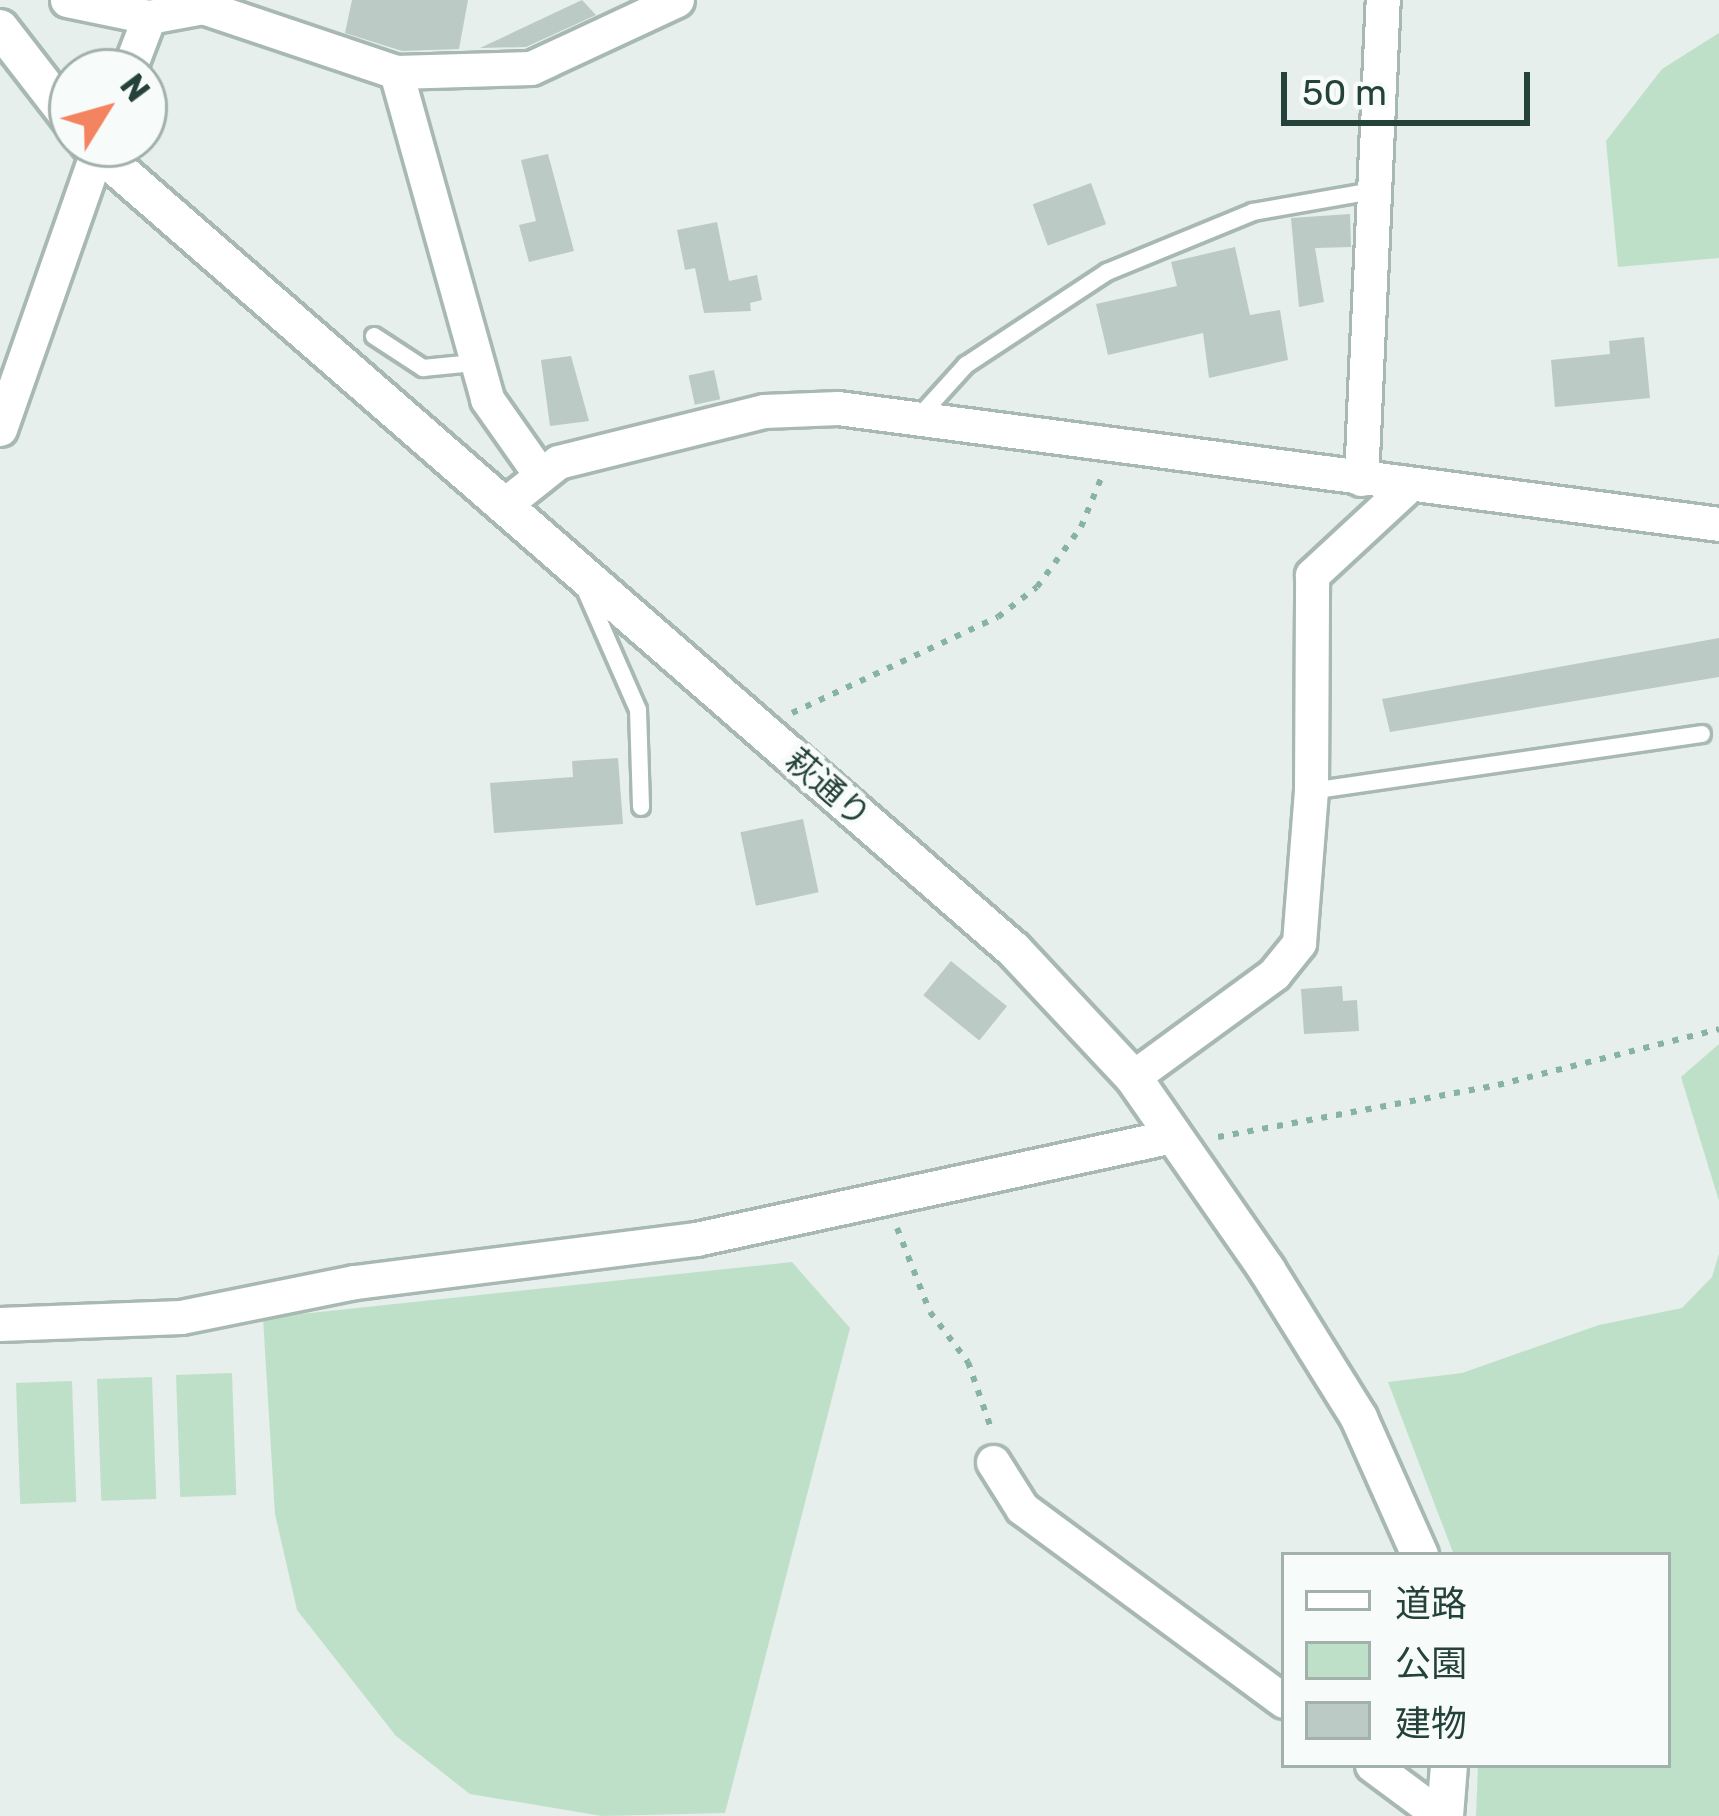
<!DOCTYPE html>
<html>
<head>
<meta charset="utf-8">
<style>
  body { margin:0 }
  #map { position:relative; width:1719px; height:1816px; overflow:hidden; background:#e6efeb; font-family:Rubik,"Noto Sans JP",sans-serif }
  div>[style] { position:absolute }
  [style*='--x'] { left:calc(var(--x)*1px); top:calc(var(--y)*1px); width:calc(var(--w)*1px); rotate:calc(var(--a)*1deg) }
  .green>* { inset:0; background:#bfe0c8; transform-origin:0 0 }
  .building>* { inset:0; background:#bbcac4; transform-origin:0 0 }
  .path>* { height:6px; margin-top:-3px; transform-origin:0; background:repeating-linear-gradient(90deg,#86b3a5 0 6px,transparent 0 15px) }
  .roads { filter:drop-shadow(3px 0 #a8b8b2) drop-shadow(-3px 0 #a8b8b2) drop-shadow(0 3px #a8b8b2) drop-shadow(0 -3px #a8b8b2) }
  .service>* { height:16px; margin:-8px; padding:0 8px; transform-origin:8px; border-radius:8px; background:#fff }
  .minor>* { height:33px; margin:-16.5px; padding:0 16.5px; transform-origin:16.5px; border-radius:16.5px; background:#fff }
  .tertiary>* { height:36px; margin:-18px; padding:0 18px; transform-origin:18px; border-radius:18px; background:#fff }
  span { translate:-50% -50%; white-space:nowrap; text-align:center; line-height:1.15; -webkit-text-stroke:9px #f7fbf9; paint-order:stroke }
  .street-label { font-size:33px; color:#24423a }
  .legend { position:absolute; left:1281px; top:1552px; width:390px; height:216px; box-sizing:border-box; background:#f7fbf9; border:3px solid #a3b1ad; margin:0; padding:15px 21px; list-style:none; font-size:36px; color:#24423a }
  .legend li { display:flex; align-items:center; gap:24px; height:60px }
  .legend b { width:60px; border:3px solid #a3b1ad }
  .north { position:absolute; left:48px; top:48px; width:120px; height:120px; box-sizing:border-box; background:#f7fbf9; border:3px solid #a3b1ad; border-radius:50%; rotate:53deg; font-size:33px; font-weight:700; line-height:48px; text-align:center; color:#24423a }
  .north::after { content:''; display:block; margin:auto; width:42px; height:54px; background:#f4845f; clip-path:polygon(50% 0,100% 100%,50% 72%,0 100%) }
  .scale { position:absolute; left:1281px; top:72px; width:249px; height:54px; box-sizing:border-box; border:6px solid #24423a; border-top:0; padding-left:15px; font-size:36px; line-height:42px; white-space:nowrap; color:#24423a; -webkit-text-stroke:9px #f7fbf9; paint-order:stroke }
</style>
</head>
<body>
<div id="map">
  <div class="green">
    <div style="clip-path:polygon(1719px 33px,1719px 258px,1618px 267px,1606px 141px,1662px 69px)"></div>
    <div style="clip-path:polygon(1719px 1044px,1719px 1201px,1681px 1077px)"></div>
    <div style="clip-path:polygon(1719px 1254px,1719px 1816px,1476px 1816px,1478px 1765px,1668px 1765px,1668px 1555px,1454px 1555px,1388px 1382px,1462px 1373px,1599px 1325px,1682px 1308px,1712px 1277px)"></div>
    <div style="clip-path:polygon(792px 1262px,850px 1328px,725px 1813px,602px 1816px,470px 1794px,396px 1736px,297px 1610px,275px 1514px,263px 1318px)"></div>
    <div style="left:232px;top:1373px;width:122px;height:56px;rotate:88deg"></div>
    <div style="left:152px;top:1377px;width:122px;height:55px;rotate:88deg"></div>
    <div style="left:72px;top:1381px;width:121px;height:56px;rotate:88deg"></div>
  </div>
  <div class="building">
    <div style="clip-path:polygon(352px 0,468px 0,459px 49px,402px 51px,345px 33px)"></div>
    <div style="clip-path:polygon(582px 0,596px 15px,526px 47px,480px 48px)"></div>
    <div style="clip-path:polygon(548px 154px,574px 251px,529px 262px,519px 225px,536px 221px,521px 160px)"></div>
    <div style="left:1091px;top:183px;width:44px;height:62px;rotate:70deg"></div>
    <div style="clip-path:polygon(1350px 214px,1351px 247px,1315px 248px,1324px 302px,1299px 307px,1291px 218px)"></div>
    <div style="clip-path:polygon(717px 222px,729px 281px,757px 275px,762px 300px,750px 303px,751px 311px,704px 313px,695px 268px,685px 270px,677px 230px)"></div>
    <div style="clip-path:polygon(1235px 247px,1250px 315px,1280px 310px,1288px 360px,1209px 378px,1203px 333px,1108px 355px,1096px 304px,1177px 286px,1171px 262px)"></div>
    <div style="clip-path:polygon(1644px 337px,1650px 398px,1555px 407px,1551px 360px,1610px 354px,1609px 341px)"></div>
    <div style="clip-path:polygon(571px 356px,589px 421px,550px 426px,541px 360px)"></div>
    <div style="left:714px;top:370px;width:30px;height:26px;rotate:78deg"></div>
    <div style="clip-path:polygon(1719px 638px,1719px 677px,1390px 732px,1382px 699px)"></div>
    <div style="clip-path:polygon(618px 758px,623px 824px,494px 833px,490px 783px,573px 777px,572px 761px)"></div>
    <div style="left:803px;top:819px;width:75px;height:64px;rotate:78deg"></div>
    <div style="left:951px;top:961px;width:72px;height:44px;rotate:39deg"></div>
    <div style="clip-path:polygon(1342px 986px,1343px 1001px,1357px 1000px,1359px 1031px,1304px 1034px,1301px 989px)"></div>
  </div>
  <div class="path">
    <div style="--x:792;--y:713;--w:227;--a:-25"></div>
    <div style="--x:998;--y:617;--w:49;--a:-37.6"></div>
    <div style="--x:1037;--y:587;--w:74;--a:-53.7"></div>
    <div style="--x:1081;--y:527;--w:55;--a:-67.6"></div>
    <div style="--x:1218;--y:1137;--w:285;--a:-10.5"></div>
    <div style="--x:1498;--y:1085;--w:228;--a:-14.2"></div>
    <div style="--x:897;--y:1228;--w:90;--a:68.6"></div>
    <div style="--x:930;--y:1312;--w:63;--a:52.8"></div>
    <div style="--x:968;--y:1362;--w:73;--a:70.8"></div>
  </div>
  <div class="roads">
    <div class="service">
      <div style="--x:374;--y:336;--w:59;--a:33.1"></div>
      <div style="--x:423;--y:368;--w:51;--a:-5.6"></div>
      <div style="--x:918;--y:418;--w:72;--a:-47.8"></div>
      <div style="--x:966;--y:365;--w:169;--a:-33.4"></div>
      <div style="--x:1107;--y:272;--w:158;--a:-22.3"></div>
      <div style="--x:1253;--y:212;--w:127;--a:-10"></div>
      <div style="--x:581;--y:580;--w:142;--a:66.3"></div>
      <div style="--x:638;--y:710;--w:97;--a:88.2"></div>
      <div style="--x:1311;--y:791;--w:395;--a:-8.3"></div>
    </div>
    <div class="minor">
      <div style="--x:67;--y:0;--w:84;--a:11.7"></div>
      <div style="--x:149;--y:17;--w:55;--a:-10.5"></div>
      <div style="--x:203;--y:7;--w:204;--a:18.6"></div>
      <div style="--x:396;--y:72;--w:135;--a:-1.7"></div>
      <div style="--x:531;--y:68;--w:161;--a:-25"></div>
      <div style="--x:128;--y:72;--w:59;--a:-69.1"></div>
      <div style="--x:396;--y:72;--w:339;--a:74.4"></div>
      <div style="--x:487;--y:399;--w:90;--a:54.9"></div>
      <div style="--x:0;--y:429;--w:302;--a:-70.7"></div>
      <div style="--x:1361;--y:479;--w:480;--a:-87.4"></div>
      <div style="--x:504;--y:505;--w:69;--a:-38.5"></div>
      <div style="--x:558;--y:462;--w:212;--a:-13.9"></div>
      <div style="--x:764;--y:411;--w:74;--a:-2.3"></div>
      <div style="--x:838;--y:408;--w:889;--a:7.5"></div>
      <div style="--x:1133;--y:1077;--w:175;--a:-36.1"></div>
      <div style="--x:1274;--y:974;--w:40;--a:-51"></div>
      <div style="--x:1299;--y:943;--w:152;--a:-85.5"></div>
      <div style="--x:1311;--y:791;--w:216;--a:-89.7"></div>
      <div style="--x:1312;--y:575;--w:129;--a:-42.8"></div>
      <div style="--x:0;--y:1324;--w:181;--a:-2.2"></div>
      <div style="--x:181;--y:1317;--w:177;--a:-11.4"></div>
      <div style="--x:355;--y:1282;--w:344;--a:-7.2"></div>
      <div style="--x:696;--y:1239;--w:487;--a:-12.2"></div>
      <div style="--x:993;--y:1462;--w:54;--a:57.8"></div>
      <div style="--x:1022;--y:1508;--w:325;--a:36.4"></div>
      <div style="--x:1372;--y:1765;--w:86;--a:36.5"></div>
    </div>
    <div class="tertiary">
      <div style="--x:0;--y:28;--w:118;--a:52.3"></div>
      <div style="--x:89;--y:144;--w:1227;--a:41.07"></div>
      <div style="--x:1014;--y:950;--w:174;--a:46.9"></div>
      <div style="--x:1133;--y:1077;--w:235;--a:55.2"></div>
      <div style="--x:1267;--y:1270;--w:174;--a:58.1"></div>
      <div style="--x:1359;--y:1418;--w:150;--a:66"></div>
      <div style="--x:1445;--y:1816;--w:51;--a:-85.5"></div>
    </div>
  </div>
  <div class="street-label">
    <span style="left:828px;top:788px;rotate:41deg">萩通り</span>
  </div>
  <ul class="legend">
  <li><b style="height:15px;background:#fff"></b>道路</li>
  <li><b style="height:33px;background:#bfe0c8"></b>公園</li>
  <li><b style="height:33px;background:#bbcac4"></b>建物</li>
  </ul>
  <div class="north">N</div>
  <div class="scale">50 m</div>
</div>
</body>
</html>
